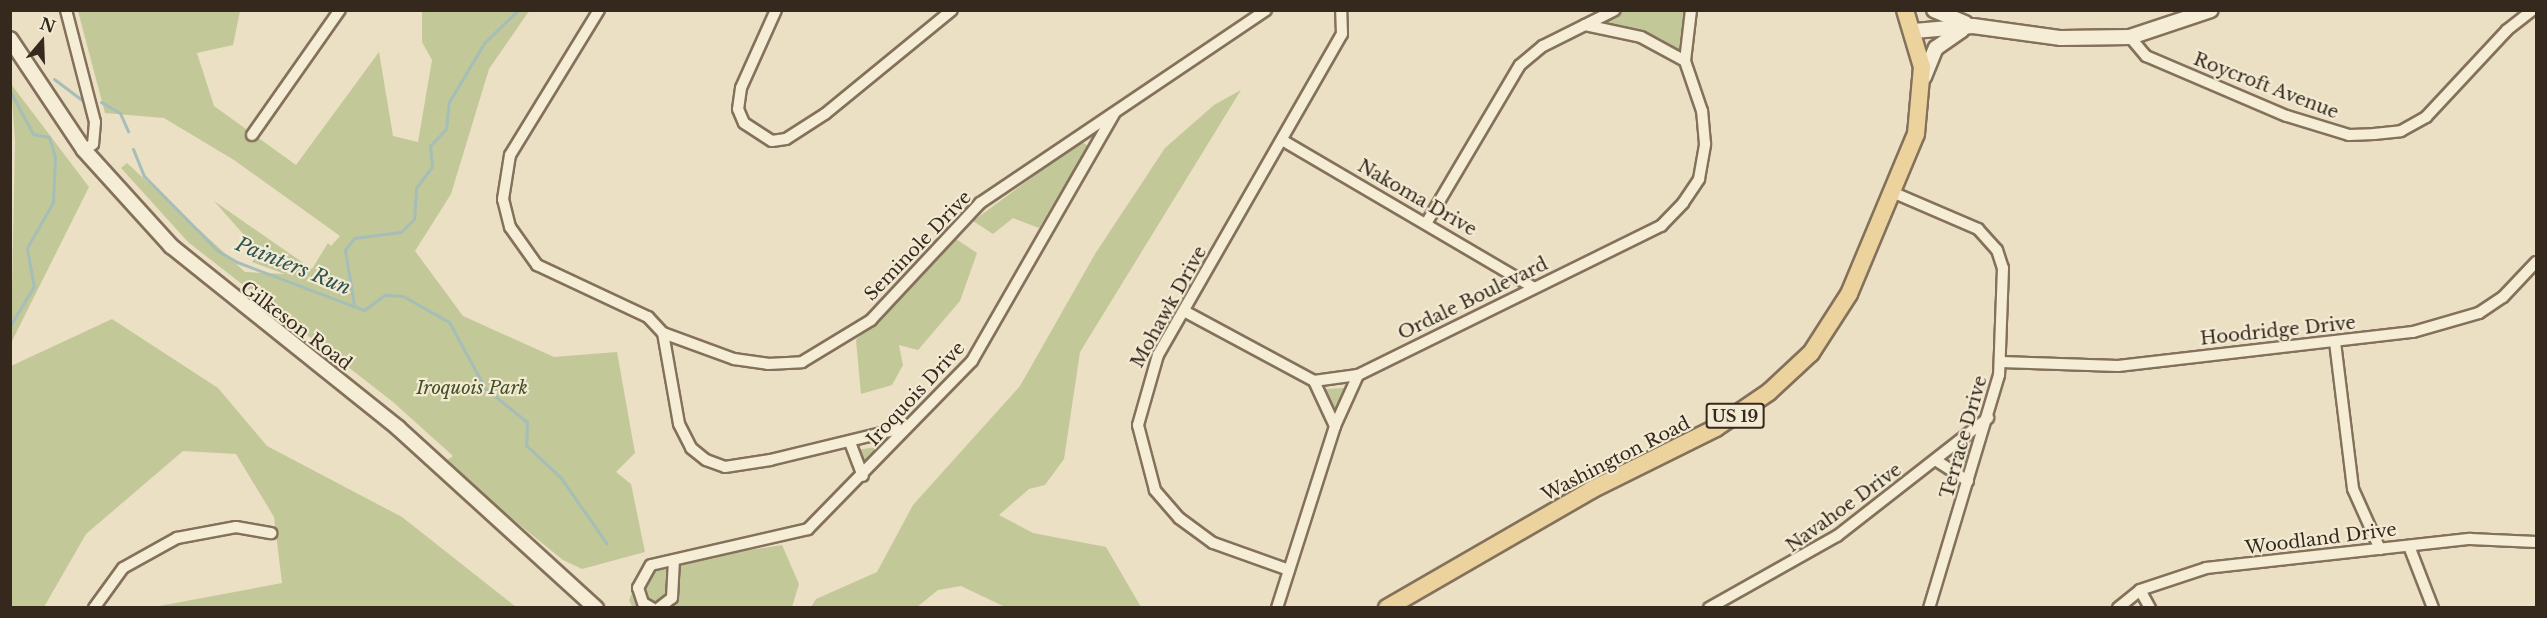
<!DOCTYPE html>
<html>
<head>
<meta charset="utf-8">
<style>
  body { margin:0 }
  #map { position:relative; width:2547px; height:618px; overflow:hidden; background:#ebdfc4; font-family:"Libre Baskerville",serif }
  div>[style] { position:absolute }
  [style*='--x'] { left:calc(var(--x)*1px); top:calc(var(--y)*1px); width:calc(var(--w)*1px); rotate:calc(var(--a)*1deg) }
  .green>* { inset:0; background:#c3c898 }
  .stream>* { height:3px; margin:-1.5px; padding:0 1.5px; transform-origin:1.5px; border-radius:1.5px; background:#a5beb7 }
  .roads { filter:drop-shadow(2px 0 #84715b) drop-shadow(-2px 0 #84715b) drop-shadow(0 2px #84715b) drop-shadow(0 -2px #84715b) }
  .minor>* { height:10px; margin:-5px; padding:0 5px; transform-origin:5px; border-radius:5px; background:#f6edd6 }
  .tertiary>* { height:14px; margin:-7px; padding:0 7px; transform-origin:7px; border-radius:7px; background:#f6edd6 }
  .primary>* { height:16px; margin:-8px; padding:0 8px; transform-origin:8px; border-radius:8px; background:#ecd39e }
  span { translate:-50% -50%; white-space:nowrap; text-align:center; line-height:1.15; -webkit-text-stroke:4.5px #f3ead3; paint-order:stroke }
  .shield-label span { padding:2px 4px; background:#f3ead3; border:2px solid; border-radius:4px; -webkit-text-stroke-width:0 }
  .shield-label { font-size:16px; color:#35291e; font-weight:700 }
  .street-label { font-size:18px; color:#35291e }
  .park-label { font-size:18px; color:#465026; font-style:italic }
  .water-label { font-size:20px; color:#2f5451; font-style:italic }
  .frame { position:absolute; inset:0; border:12px solid #35291e; pointer-events:none }
  .north { position:absolute; left:12px; top:12px; width:60px; height:60px; -webkit-text-stroke:4px #f3ead3; paint-order:stroke; rotate:19deg; font-size:16px; font-weight:700; line-height:24px; text-align:center; color:#35291e }
  .north::after { content:''; display:block; margin:auto; width:21px; height:27px; background:#35291e; clip-path:polygon(50% 0,100% 100%,50% 72%,0 100%) }
</style>
</head>
<body>
<div id="map">
  <div class="green">
    <div style="clip-path:polygon(78px 11px,240px 11px,233px 45px,197px 53px,214px 106px,296px 165px,379px 52px,393px 136px,418px 142px,432px 60px,422px 42px,422px 11px,529px 11px,489px 69px,451px 194px,415px 251px,463px 316px,554px 357px,617px 352px,635px 453px,616px 472px,631px 484px,645px 552px,582px 569px,563px 560px,443px 463px,453px 456px,393px 402px,188px 242px,121px 168px,127px 163px,245px 272px,285px 274px,252px 262px,259px 252px,214px 201px,312px 269px,328px 243px,331px 246px,340px 236px,234px 160px,164px 118px,105px 113px)"></div>
    <div style="clip-path:polygon(1624px 11px,1684px 11px,1678px 55px,1641px 32px,1599px 22px)"></div>
    <div style="clip-path:polygon(11px 84px,89px 187px,11px 343px,15px 141px)"></div>
    <div style="clip-path:polygon(1241px 90px,1080px 352px,1064px 459px,1045px 485px,1029px 489px,999px 515px,1033px 533px,1106px 547px,1141px 607px,1005px 607px,961px 586px,938px 590px,917px 607px,811px 607px,816px 599px,877px 572px,913px 505px,1020px 386px,1095px 254px,1165px 148px,1214px 105px)"></div>
    <div style="clip-path:polygon(1081px 141px,1088px 146px,1039px 228px,1013px 218px,993px 234px,973px 221px)"></div>
    <div style="clip-path:polygon(956px 239px,977px 253px,960px 301px,918px 350px,899px 345px,903px 365px,892px 385px,861px 394px,856px 340px)"></div>
    <div style="clip-path:polygon(112px 319px,218px 388px,267px 446px,402px 517px,516px 607px,154px 607px,282px 583px,274px 517px,236px 454px,183px 451px,86px 534px,44px 607px,11px 607px,11px 366px)"></div>
    <div style="clip-path:polygon(1345px 388px,1336px 410px,1325px 389px)"></div>
    <div style="clip-path:polygon(1973px 442px,1974px 445px,1964px 468px,1952px 455px)"></div>
    <div style="clip-path:polygon(882px 446px,864px 464px,857px 450px)"></div>
    <div style="clip-path:polygon(782px 545px,799px 584px,792px 607px,633px 608px,629px 600px,643px 567px)"></div>
  </div>
  <div class="stream">
    <div style="--x:54;--y:79;--w:35;--a:37"></div>
    <div style="--x:10;--y:91;--w:49;--a:61.9"></div>
    <div style="--x:33;--y:134;--w:16;--a:11"></div>
    <div style="--x:49;--y:137;--w:21;--a:73"></div>
    <div style="--x:55;--y:157;--w:45;--a:92.5"></div>
    <div style="--x:53;--y:202;--w:53;--a:119.5"></div>
    <div style="--x:27;--y:248;--w:39;--a:80"></div>
    <div style="--x:34;--y:286;--w:47;--a:121"></div>
    <div style="--x:101;--y:102;--w:22;--a:30"></div>
    <div style="--x:120;--y:113;--w:20;--a:66"></div>
    <div style="--x:133;--y:149;--w:29;--a:68"></div>
    <div style="--x:144;--y:176;--w:105;--a:45.4"></div>
    <div style="--x:218;--y:251;--w:22;--a:30"></div>
    <div style="--x:237;--y:262;--w:136;--a:20.7"></div>
    <div style="--x:364;--y:310;--w:26;--a:-36"></div>
    <div style="--x:385;--y:295;--w:18;--a:3"></div>
    <div style="--x:403;--y:296;--w:53;--a:29.5"></div>
    <div style="--x:449;--y:322;--w:75;--a:61.4"></div>
    <div style="--x:485;--y:388;--w:54;--a:39"></div>
    <div style="--x:527;--y:422;--w:23;--a:92"></div>
    <div style="--x:526;--y:445;--w:48;--a:43.3"></div>
    <div style="--x:561;--y:478;--w:80;--a:55.1"></div>
    <div style="--x:354;--y:305;--w:56;--a:-99.3"></div>
    <div style="--x:345;--y:250;--w:15;--a:-53"></div>
    <div style="--x:354;--y:238;--w:47;--a:-7.3"></div>
    <div style="--x:401;--y:232;--w:18;--a:-45"></div>
    <div style="--x:414;--y:219;--w:31;--a:-86"></div>
    <div style="--x:416;--y:188;--w:26;--a:-53"></div>
    <div style="--x:432;--y:167;--w:21;--a:-95"></div>
    <div style="--x:430;--y:146;--w:23;--a:-47"></div>
    <div style="--x:446;--y:129;--w:27;--a:-84"></div>
    <div style="--x:449;--y:102;--w:69;--a:-59.3"></div>
    <div style="--x:484;--y:43;--w:47;--a:-44.1"></div>
  </div>
  <div class="roads">
    <div class="minor">
      <div style="--x:66;--y:10;--w:116;--a:75.5"></div>
      <div style="--x:95;--y:122;--w:22;--a:95"></div>
      <div style="--x:93;--y:144;--w:11;--a:146"></div>
      <div style="--x:599;--y:10;--w:170;--a:121.5"></div>
      <div style="--x:510;--y:155;--w:45;--a:99"></div>
      <div style="--x:503;--y:199;--w:29;--a:76"></div>
      <div style="--x:510;--y:227;--w:47;--a:54.6"></div>
      <div style="--x:537;--y:265;--w:123;--a:25.1"></div>
      <div style="--x:648;--y:317;--w:22;--a:47"></div>
      <div style="--x:663;--y:333;--w:76;--a:20.1"></div>
      <div style="--x:734;--y:359;--w:34;--a:8"></div>
      <div style="--x:768;--y:364;--w:34;--a:-3"></div>
      <div style="--x:802;--y:362;--w:81;--a:-31.3"></div>
      <div style="--x:871;--y:320;--w:160;--a:-47"></div>
      <div style="--x:980;--y:203;--w:345;--a:-34"></div>
      <div style="--x:776;--y:10;--w:85;--a:114.2"></div>
      <div style="--x:741;--y:88;--w:21;--a:98"></div>
      <div style="--x:738;--y:109;--w:15;--a:67"></div>
      <div style="--x:744;--y:123;--w:33;--a:33"></div>
      <div style="--x:772;--y:141;--w:14;--a:-8"></div>
      <div style="--x:786;--y:139;--w:46;--a:-32.7"></div>
      <div style="--x:825;--y:114;--w:164;--a:-39.3"></div>
      <div style="--x:1585;--y:25;--w:57;--a:12.1"></div>
      <div style="--x:1641;--y:37;--w:50;--a:28.6"></div>
      <div style="--x:2130;--y:37;--w:25;--a:50"></div>
      <div style="--x:2146;--y:56;--w:153;--a:23.1"></div>
      <div style="--x:2287;--y:116;--w:65;--a:17"></div>
      <div style="--x:2349;--y:135;--w:25;--a:-2"></div>
      <div style="--x:2374;--y:134;--w:27;--a:-6"></div>
      <div style="--x:2401;--y:131;--w:29;--a:-29"></div>
      <div style="--x:2426;--y:117;--w:119;--a:-47"></div>
      <div style="--x:2507;--y:30;--w:33;--a:-38"></div>
      <div style="--x:252;--y:135;--w:153;--a:-54.9"></div>
      <div style="--x:1282;--y:140;--w:291;--a:30.4"></div>
      <div style="--x:1892;--y:192;--w:94;--a:23.3"></div>
      <div style="--x:1978;--y:229;--w:28;--a:48"></div>
      <div style="--x:1997;--y:250;--w:19;--a:72"></div>
      <div style="--x:2003;--y:268;--w:107;--a:92.1"></div>
      <div style="--x:1999;--y:375;--w:243;--a:106.7"></div>
      <div style="--x:1427;--y:222;--w:182;--a:-59.4"></div>
      <div style="--x:1520;--y:65;--w:30;--a:-40"></div>
      <div style="--x:1543;--y:46;--w:80;--a:-26.6"></div>
      <div style="--x:1184;--y:311;--w:148;--a:28.3"></div>
      <div style="--x:1314;--y:381;--w:50;--a:65"></div>
      <div style="--x:663;--y:333;--w:92;--a:80"></div>
      <div style="--x:679;--y:424;--w:27;--a:63"></div>
      <div style="--x:691;--y:448;--w:19;--a:39"></div>
      <div style="--x:706;--y:460;--w:20;--a:20"></div>
      <div style="--x:725;--y:467;--w:46;--a:-8.8"></div>
      <div style="--x:770;--y:460;--w:140;--a:-13.6"></div>
      <div style="--x:2335;--y:342;--w:148;--a:83"></div>
      <div style="--x:2353;--y:489;--w:66;--a:65.8"></div>
      <div style="--x:2001;--y:362;--w:117;--a:2"></div>
      <div style="--x:2118;--y:366;--w:297;--a:-6.6"></div>
      <div style="--x:2413;--y:332;--w:69;--a:-16.1"></div>
      <div style="--x:2479;--y:313;--w:29;--a:-34"></div>
      <div style="--x:2503;--y:297;--w:48;--a:-46.7"></div>
      <div style="--x:1314;--y:381;--w:44;--a:-7.8"></div>
      <div style="--x:851;--y:445;--w:33;--a:69"></div>
      <div style="--x:1937;--y:461;--w:37;--a:33"></div>
      <div style="--x:2409;--y:546;--w:66;--a:68.8"></div>
      <div style="--x:1289;--y:570;--w:81;--a:-160.4"></div>
      <div style="--x:1213;--y:543;--w:42;--a:-143.7"></div>
      <div style="--x:1179;--y:518;--w:37;--a:-131"></div>
      <div style="--x:1155;--y:490;--w:67;--a:-104.7"></div>
      <div style="--x:1138;--y:425;--w:73;--a:-74.1"></div>
      <div style="--x:1158;--y:355;--w:370;--a:-60.2"></div>
      <div style="--x:1342;--y:34;--w:24;--a:-92"></div>
      <div style="--x:2140;--y:590;--w:21;--a:61"></div>
      <div style="--x:94;--y:608;--w:49;--a:-54.1"></div>
      <div style="--x:123;--y:568;--w:62;--a:-29.1"></div>
      <div style="--x:177;--y:538;--w:60;--a:-10.6"></div>
      <div style="--x:236;--y:527;--w:36;--a:10"></div>
      <div style="--x:652;--y:608;--w:10;--a:-151"></div>
      <div style="--x:643;--y:603;--w:16;--a:-108"></div>
      <div style="--x:638;--y:588;--w:26;--a:-61"></div>
      <div style="--x:651;--y:565;--w:161;--a:-12.9"></div>
      <div style="--x:808;--y:529;--w:235;--a:-45.7"></div>
      <div style="--x:972;--y:361;--w:285;--a:-60.1"></div>
      <div style="--x:659;--y:608;--w:16;--a:-38"></div>
      <div style="--x:672;--y:598;--w:38;--a:-87"></div>
      <div style="--x:1277;--y:608;--w:191;--a:-72.3"></div>
      <div style="--x:1335;--y:426;--w:56;--a:-65.7"></div>
      <div style="--x:1358;--y:375;--w:338;--a:-26.2"></div>
      <div style="--x:1661;--y:226;--w:32;--a:-46"></div>
      <div style="--x:1683;--y:203;--w:29;--a:-56"></div>
      <div style="--x:1699;--y:179;--w:36;--a:-80"></div>
      <div style="--x:1705;--y:144;--w:33;--a:-95"></div>
      <div style="--x:1702;--y:111;--w:53;--a:-108.8"></div>
      <div style="--x:1685;--y:61;--w:51;--a:-83.3"></div>
      <div style="--x:1709;--y:608;--w:147;--a:-29.4"></div>
      <div style="--x:1837;--y:536;--w:192;--a:-38"></div>
      <div style="--x:2118;--y:608;--w:28;--a:-39"></div>
      <div style="--x:2140;--y:590;--w:70;--a:-18.4"></div>
      <div style="--x:2206;--y:568;--w:266;--a:-6.3"></div>
      <div style="--x:2470;--y:539;--w:66;--a:2.6"></div>
    </div>
    <div class="tertiary">
      <div style="--x:1934;--y:10;--w:34;--a:23"></div>
      <div style="--x:1914;--y:31;--w:59;--a:-4.8"></div>
      <div style="--x:1973;--y:26;--w:89;--a:7.8"></div>
      <div style="--x:2061;--y:38;--w:69;--a:-0.8"></div>
      <div style="--x:2130;--y:37;--w:85;--a:-18.4"></div>
      <div style="--x:10;--y:39;--w:133;--a:56.3"></div>
      <div style="--x:84;--y:150;--w:130;--a:47.8"></div>
      <div style="--x:171;--y:246;--w:291;--a:38.7"></div>
      <div style="--x:398;--y:428;--w:268;--a:42.3"></div>
      <div style="--x:1924;--y:77;--w:31;--a:-68"></div>
      <div style="--x:1936;--y:48;--w:32;--a:-35"></div>
    </div>
    <div class="primary">
      <div style="--x:1387;--y:608;--w:236;--a:-30"></div>
      <div style="--x:1591;--y:490;--w:140;--a:-26.4"></div>
      <div style="--x:1716;--y:428;--w:64;--a:-34.2"></div>
      <div style="--x:1769;--y:392;--w:57;--a:-42.9"></div>
      <div style="--x:1811;--y:353;--w:70;--a:-57.2"></div>
      <div style="--x:1849;--y:294;--w:173;--a:-67.3"></div>
      <div style="--x:1916;--y:134;--w:67;--a:-84.9"></div>
      <div style="--x:1922;--y:67;--w:59;--a:-106.6"></div>
    </div>
  </div>
  <div class="shield-label">
    <span style="left:1735px;top:416px">US 19</span>
  </div>
  <div class="street-label">
    <span style="left:2266px;top:86px;rotate:21deg">Roycroft Avenue</span>
    <span style="left:1417px;top:198px;rotate:30deg">Nakoma Drive</span>
    <span style="left:918px;top:246px;rotate:-46deg">Seminole Drive</span>
    <span style="left:1473px;top:299px;rotate:-26deg">Ordale Boulevard</span>
    <span style="left:1169px;top:307px;rotate:-61deg">Mohawk Drive</span>
    <span style="left:296px;top:326px;rotate:37deg">Gilkeson Road</span>
    <span style="left:2278px;top:331px;rotate:-6deg">Hoodridge Drive</span>
    <span style="left:916px;top:394px;rotate:-47deg">Iroquois Drive</span>
    <span style="left:1964px;top:437px;rotate:-74deg">Terrace Drive</span>
    <span style="left:1616px;top:459px;rotate:-27deg">Washington Road</span>
    <span style="left:1844px;top:508px;rotate:-36deg">Navahoe Drive</span>
    <span style="left:2321px;top:539px;rotate:-7deg">Woodland Drive</span>
  </div>
  <div class="park-label">
    <span style="left:472px;top:388px">Iroquois Park</span>
  </div>
  <div class="water-label">
    <span style="left:293px;top:266px;rotate:22deg">Painters Run</span>
  </div>
  <div class="frame"></div>
  <div class="north">N</div>
</div>
</body>
</html>
